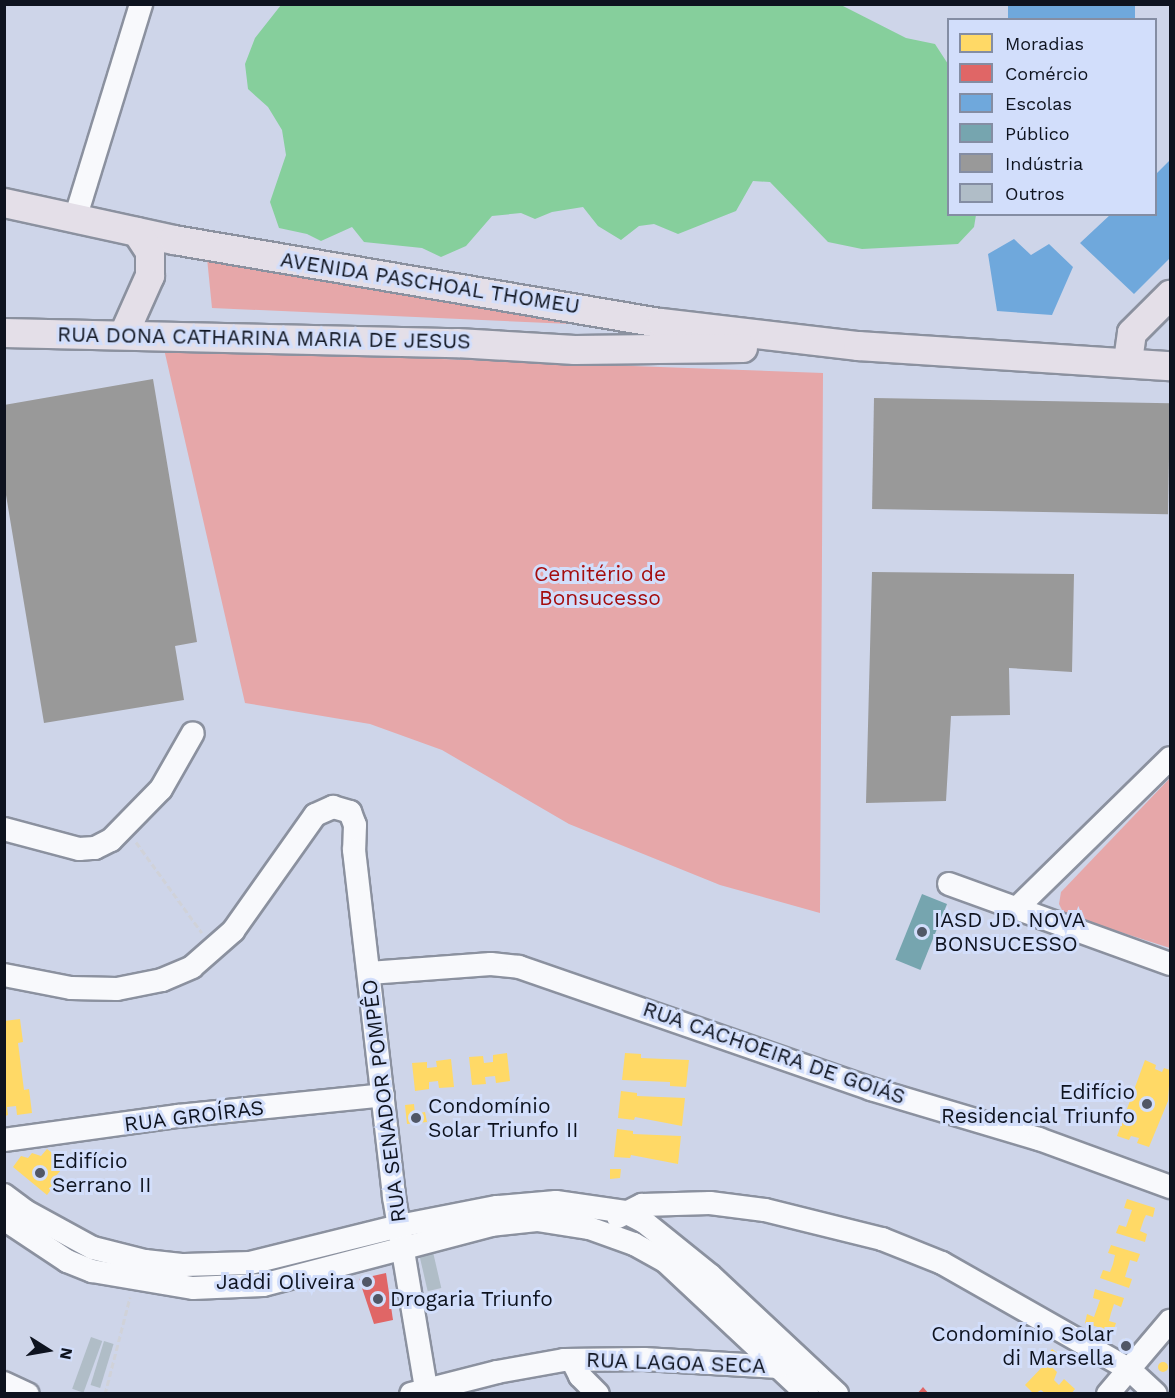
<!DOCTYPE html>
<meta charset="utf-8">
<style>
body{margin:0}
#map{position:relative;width:1175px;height:1398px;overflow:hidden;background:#ced5e9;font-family:"Work Sans",sans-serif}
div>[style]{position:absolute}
.green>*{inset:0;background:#e6a7a9}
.water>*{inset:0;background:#86cf9c}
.homes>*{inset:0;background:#ffd966;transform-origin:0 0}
.round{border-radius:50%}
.shops>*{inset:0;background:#e06666}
.schools>*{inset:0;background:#6fa8dc;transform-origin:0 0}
.public>*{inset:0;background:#76a5af;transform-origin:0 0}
.industry>*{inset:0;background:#999;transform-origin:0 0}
.building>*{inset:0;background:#b0bdc7;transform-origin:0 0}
.path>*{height:3px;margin-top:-1.5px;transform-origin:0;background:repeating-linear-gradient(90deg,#d0d2d9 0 6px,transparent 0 9px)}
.roads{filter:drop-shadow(2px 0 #8b919f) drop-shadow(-2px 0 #8b919f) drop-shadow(0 2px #8b919f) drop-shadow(0 -2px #8b919f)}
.minor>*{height:22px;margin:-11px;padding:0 11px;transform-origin:11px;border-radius:11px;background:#f8f9fc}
.major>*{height:28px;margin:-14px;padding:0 14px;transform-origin:14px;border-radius:14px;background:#e4dfe8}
.dots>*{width:16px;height:16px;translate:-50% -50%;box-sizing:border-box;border:3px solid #d2defb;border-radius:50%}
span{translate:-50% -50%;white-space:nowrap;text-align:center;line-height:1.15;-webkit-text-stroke:6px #d2defb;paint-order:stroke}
.street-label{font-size:21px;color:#0e131f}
.park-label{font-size:21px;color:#a40d0e}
.poi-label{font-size:21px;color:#0e131f}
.left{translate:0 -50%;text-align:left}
.right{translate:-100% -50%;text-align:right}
.frame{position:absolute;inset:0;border:6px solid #0e131f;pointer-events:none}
.legend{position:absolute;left:947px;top:18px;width:210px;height:198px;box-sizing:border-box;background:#d2defb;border:2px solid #848da3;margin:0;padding:8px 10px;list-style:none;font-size:18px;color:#0e131f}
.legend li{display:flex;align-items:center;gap:12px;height:30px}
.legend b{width:30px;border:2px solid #848da3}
.north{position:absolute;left:18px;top:1320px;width:60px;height:60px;-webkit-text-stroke:4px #d2defb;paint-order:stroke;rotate:101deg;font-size:16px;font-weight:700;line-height:24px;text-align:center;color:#0e131f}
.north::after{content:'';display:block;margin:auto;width:21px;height:27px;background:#0e131f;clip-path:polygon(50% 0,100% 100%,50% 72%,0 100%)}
</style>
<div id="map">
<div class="green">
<i style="clip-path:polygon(207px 258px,554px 311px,571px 324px,212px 308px)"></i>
<i style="clip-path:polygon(164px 349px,823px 373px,820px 913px,720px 885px,569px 824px,442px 750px,370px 724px,245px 703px)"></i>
<i style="clip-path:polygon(1170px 778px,1170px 948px,1064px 914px,1059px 904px,1061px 892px)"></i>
</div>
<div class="water">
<i style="clip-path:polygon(281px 5px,843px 6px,906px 38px,935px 44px,948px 64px,948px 214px,976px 215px,974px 227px,958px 244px,862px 249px,828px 242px,770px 182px,753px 181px,736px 211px,678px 234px,654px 224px,639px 226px,621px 240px,598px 226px,583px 207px,552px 212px,535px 219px,521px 213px,492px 216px,466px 246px,441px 257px,422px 248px,364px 242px,352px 227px,321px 241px,307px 234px,279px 228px,270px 202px,286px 155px,282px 130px,268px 107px,248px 89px,245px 64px,255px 38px)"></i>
</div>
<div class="homes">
<i style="clip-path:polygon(20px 1019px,23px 1042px,18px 1043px,24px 1090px,29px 1089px,32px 1113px,17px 1115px,16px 1106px,7px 1107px,8px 1115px,5px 1116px,4px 1021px)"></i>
<i style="clip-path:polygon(507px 1053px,510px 1081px,496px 1083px,495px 1076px,485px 1077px,486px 1084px,472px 1085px,469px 1057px,483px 1056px,484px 1063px,493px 1062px,493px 1055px)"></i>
<i style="clip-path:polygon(625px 1053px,641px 1054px,641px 1058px,689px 1060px,686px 1087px,670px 1086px,670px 1082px,622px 1080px)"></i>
<i style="clip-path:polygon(451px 1059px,454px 1087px,439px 1088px,438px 1081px,429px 1082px,429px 1089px,415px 1091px,412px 1063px,427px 1062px,427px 1068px,437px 1067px,436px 1061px)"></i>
<i style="clip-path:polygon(1145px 1060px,1156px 1065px,1155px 1069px,1162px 1072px,1164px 1068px,1170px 1070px,1168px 1101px,1149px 1147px,1137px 1143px,1139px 1138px,1131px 1136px,1129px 1140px,1117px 1136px)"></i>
<i style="clip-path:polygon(621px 1091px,637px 1093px,637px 1096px,685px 1098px,682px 1126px,635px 1117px,634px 1120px,618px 1118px)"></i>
<i style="clip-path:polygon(414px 1104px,415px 1114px,425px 1112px,427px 1122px,407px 1124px,405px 1105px)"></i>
<i style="clip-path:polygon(617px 1129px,633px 1131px,633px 1134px,681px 1136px,678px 1164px,631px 1155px,630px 1158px,614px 1157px)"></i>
<i style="clip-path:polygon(47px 1149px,55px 1155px,59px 1151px,70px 1160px,53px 1179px,55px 1184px,47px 1195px,13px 1167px,21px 1156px,28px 1158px,32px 1153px,41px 1156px)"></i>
<i style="clip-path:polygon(610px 1169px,621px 1169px,620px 1178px,610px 1179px)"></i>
<i style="clip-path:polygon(1127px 1199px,1155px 1208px,1153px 1217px,1146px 1215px,1144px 1219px,1140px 1231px,1147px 1234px,1145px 1242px,1116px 1233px,1119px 1225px,1126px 1227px,1132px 1210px,1124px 1208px)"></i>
<i style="clip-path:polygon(1111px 1245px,1140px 1254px,1137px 1262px,1130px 1260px,1129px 1264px,1125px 1277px,1132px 1279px,1129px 1288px,1100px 1278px,1103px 1270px,1110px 1272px,1113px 1264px,1115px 1255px,1108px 1253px)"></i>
<i style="clip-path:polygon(1095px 1289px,1124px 1298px,1121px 1307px,1114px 1304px,1111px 1313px,1109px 1321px,1116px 1323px,1113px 1332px,1085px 1323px,1087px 1314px,1094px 1317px,1100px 1300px,1093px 1298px)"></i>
<i style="clip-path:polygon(1124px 1338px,1133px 1344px,1119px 1351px)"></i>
<i style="left:1052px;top:1349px;width:9px;height:6px;rotate:36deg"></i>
<i class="round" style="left:1158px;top:1362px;width:10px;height:10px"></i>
<i style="clip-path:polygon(1047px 1362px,1057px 1372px,1054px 1380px,1059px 1385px,1064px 1379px,1075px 1389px,1071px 1394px,1046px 1394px,1041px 1390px,1034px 1394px,1025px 1385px)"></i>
</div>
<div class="shops">
<i style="clip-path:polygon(386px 1273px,393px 1320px,374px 1324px,359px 1279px)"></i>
<i style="clip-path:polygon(923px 1387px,929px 1394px,917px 1394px)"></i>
</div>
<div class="schools">
<i style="left:1008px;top:4px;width:127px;height:16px"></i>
<i style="clip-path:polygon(1170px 160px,1170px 258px,1134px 294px,1080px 243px,1111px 214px,1156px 214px,1156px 174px)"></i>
<i style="clip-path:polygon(1014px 239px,1031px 255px,1049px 244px,1073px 267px,1052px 315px,997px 311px,988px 254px)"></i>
</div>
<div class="public">
<i style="left:922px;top:894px;width:27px;height:71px;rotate:22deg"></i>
</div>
<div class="industry">
<i style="clip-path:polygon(153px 379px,197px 642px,175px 646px,184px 700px,44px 723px,4px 483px,4px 405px)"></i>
<i style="left:874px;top:398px;width:296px;height:111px;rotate:1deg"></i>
<i style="clip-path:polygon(872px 572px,1074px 574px,1072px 672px,1009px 668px,1010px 715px,951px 716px,946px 801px,866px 803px)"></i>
</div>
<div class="building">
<i style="left:433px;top:1252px;width:37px;height:14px;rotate:77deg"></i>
<i style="left:91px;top:1337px;width:12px;height:55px;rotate:20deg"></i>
<i style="left:104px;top:1341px;width:10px;height:46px;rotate:17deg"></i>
</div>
<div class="path">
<i style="left:136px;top:842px;width:112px;rotate:54deg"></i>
<i style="left:105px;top:1394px;width:100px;rotate:-75.5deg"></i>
</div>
<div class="roads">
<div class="minor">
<i style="left:75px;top:219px;width:225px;rotate:-72.9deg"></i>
<i style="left:4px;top:829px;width:78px;rotate:14.9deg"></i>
<i style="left:79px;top:849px;width:16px;rotate:-4deg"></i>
<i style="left:95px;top:848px;width:18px;rotate:-27deg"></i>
<i style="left:111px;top:840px;width:71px;rotate:-45.6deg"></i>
<i style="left:161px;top:789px;width:64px;rotate:-60.3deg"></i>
<i style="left:949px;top:884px;width:235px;rotate:19.9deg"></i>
<i style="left:1017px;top:908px;width:214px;rotate:-44.4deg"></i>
<i style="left:369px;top:973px;width:122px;rotate:-4.2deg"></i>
<i style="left:491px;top:964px;width:28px;rotate:6deg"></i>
<i style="left:519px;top:967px;width:373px;rotate:19.1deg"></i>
<i style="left:871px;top:1089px;width:175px;rotate:16.6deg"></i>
<i style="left:1039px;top:1139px;width:140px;rotate:20.1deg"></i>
<i style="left:4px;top:975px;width:68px;rotate:11deg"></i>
<i style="left:71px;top:988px;width:46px;rotate:1.2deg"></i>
<i style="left:117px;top:989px;width:46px;rotate:-11.3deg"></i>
<i style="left:162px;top:980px;width:33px;rotate:-23deg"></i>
<i style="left:192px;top:967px;width:55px;rotate:-41.3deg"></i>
<i style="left:233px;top:931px;width:142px;rotate:-54.7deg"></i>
<i style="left:315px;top:815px;width:20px;rotate:-24deg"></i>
<i style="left:333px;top:807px;width:18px;rotate:16deg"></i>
<i style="left:350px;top:812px;width:14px;rotate:69deg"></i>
<i style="left:355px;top:825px;width:25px;rotate:92deg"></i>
<i style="left:354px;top:850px;width:349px;rotate:83.4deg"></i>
<i style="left:394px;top:1197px;width:195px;rotate:80.5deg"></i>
<i style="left:4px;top:1140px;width:176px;rotate:-7.9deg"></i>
<i style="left:178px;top:1116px;width:206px;rotate:-5.8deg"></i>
<i style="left:4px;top:1195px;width:26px;rotate:37deg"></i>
<i style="left:25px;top:1211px;width:77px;rotate:28.6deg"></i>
<i style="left:93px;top:1248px;width:54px;rotate:14deg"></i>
<i style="left:145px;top:1261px;width:39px;rotate:6deg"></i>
<i style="left:184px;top:1265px;width:66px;rotate:-1.7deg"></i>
<i style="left:250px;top:1263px;width:154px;rotate:-13.9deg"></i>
<i style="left:399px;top:1226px;width:100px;rotate:-11deg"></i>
<i style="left:497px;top:1207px;width:59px;rotate:-4.8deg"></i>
<i style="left:556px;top:1202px;width:70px;rotate:8.2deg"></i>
<i style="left:625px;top:1212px;width:20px;rotate:27deg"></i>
<i style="left:643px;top:1221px;width:86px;rotate:38.9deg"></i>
<i style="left:710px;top:1275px;width:174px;rotate:43.1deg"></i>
<i style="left:618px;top:1217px;width:27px;rotate:-27deg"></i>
<i style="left:642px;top:1205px;width:68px;rotate:-1.7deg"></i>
<i style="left:710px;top:1203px;width:55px;rotate:7.3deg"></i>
<i style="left:765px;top:1210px;width:121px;rotate:13.9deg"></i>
<i style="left:882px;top:1239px;width:65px;rotate:21.8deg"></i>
<i style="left:942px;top:1263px;width:216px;rotate:29.6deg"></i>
<i style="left:1130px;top:1370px;width:35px;rotate:43deg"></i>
<i style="left:4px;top:1219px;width:76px;rotate:33.7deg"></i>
<i style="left:67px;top:1261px;width:27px;rotate:22deg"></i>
<i style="left:92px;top:1271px;width:102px;rotate:9.6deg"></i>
<i style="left:193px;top:1288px;width:70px;rotate:-2.5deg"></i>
<i style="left:263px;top:1285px;width:236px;rotate:-14.7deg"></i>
<i style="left:491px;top:1225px;width:46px;rotate:-6.2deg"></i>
<i style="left:537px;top:1220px;width:53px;rotate:8.7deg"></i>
<i style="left:589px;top:1228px;width:48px;rotate:19.6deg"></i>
<i style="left:634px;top:1244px;width:35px;rotate:29deg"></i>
<i style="left:665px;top:1261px;width:195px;rotate:43.1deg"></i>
<i style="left:572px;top:1360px;width:18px;rotate:63deg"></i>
<i style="left:580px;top:1376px;width:25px;rotate:45deg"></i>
<i style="left:4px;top:1383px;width:26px;rotate:25deg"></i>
<i style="left:411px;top:1394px;width:89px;rotate:-14.3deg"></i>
<i style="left:497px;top:1372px;width:68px;rotate:-10.2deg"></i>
<i style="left:564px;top:1360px;width:80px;rotate:-0.7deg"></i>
<i style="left:644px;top:1359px;width:135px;rotate:3.4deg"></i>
<i style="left:779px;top:1367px;width:7px;rotate:-34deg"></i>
<i style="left:1108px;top:1394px;width:96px;rotate:-49.7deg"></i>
</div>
<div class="major">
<i style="left:4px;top:203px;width:174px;rotate:12.3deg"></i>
<i style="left:174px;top:240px;width:495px;rotate:9.7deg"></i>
<i style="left:662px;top:323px;width:197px;rotate:6.7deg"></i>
<i style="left:858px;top:346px;width:313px;rotate:3.7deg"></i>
<i style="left:4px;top:333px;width:453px;rotate:1.3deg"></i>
<i style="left:457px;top:343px;width:118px;rotate:3.4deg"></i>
<i style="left:575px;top:350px;width:168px;rotate:-0.7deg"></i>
<i style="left:124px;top:334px;width:64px;rotate:-65.9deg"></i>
<i style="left:150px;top:276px;width:24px;rotate:-90deg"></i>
<i style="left:150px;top:252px;width:24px;rotate:-123deg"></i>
<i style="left:1128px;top:361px;width:28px;rotate:-82deg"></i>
<i style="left:1132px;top:333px;width:54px;rotate:-45deg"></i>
</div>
</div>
<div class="dots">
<i style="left:922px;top:932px;background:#515766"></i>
<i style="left:1147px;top:1104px;background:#515766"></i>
<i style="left:416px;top:1118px;background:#515766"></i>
<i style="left:40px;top:1173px;background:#515766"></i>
<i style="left:367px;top:1282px;background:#515766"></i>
<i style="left:378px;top:1299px;background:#515766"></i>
<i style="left:1126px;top:1346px;background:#515766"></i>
</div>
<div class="street-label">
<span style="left:430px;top:283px;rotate:9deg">AVENIDA PASCHOAL THOMEU</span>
<span style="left:264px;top:338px;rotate:1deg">RUA DONA CATHARINA MARIA DE JESUS</span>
<span style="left:774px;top:1053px;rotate:19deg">RUA CACHOEIRA DE GOIÁS</span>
<span style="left:384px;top:1101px;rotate:-97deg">RUA SENADOR POMPÊO</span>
<span style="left:194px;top:1116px;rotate:-7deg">RUA GROÍRAS</span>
<span style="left:676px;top:1363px;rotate:2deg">RUA LAGOA SECA</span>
</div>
<div class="park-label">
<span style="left:600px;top:586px">Cemitério de<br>Bonsucesso</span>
</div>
<div class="poi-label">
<span class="left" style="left:934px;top:932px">IASD JD. NOVA<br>BONSUCESSO</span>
<span class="right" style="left:1135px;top:1104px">Edifício<br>Residencial Triunfo</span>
<span class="left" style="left:428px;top:1118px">Condomínio<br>Solar Triunfo II</span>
<span class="left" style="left:52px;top:1173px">Edifício<br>Serrano II</span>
<span class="right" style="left:355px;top:1282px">Jaddi Oliveira</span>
<span class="left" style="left:390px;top:1299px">Drogaria Triunfo</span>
<span class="right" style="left:1114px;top:1346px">Condomínio Solar<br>di Marsella</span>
</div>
<div class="frame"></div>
<ul class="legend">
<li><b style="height:16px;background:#ffd966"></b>Moradias</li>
<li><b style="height:16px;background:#e06666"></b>Comércio</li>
<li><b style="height:16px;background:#6fa8dc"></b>Escolas</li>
<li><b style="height:16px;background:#76a5af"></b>Público</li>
<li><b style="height:16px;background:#999"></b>Indústria</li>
<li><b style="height:16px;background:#b0bdc7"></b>Outros</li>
</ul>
<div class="north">N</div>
</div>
